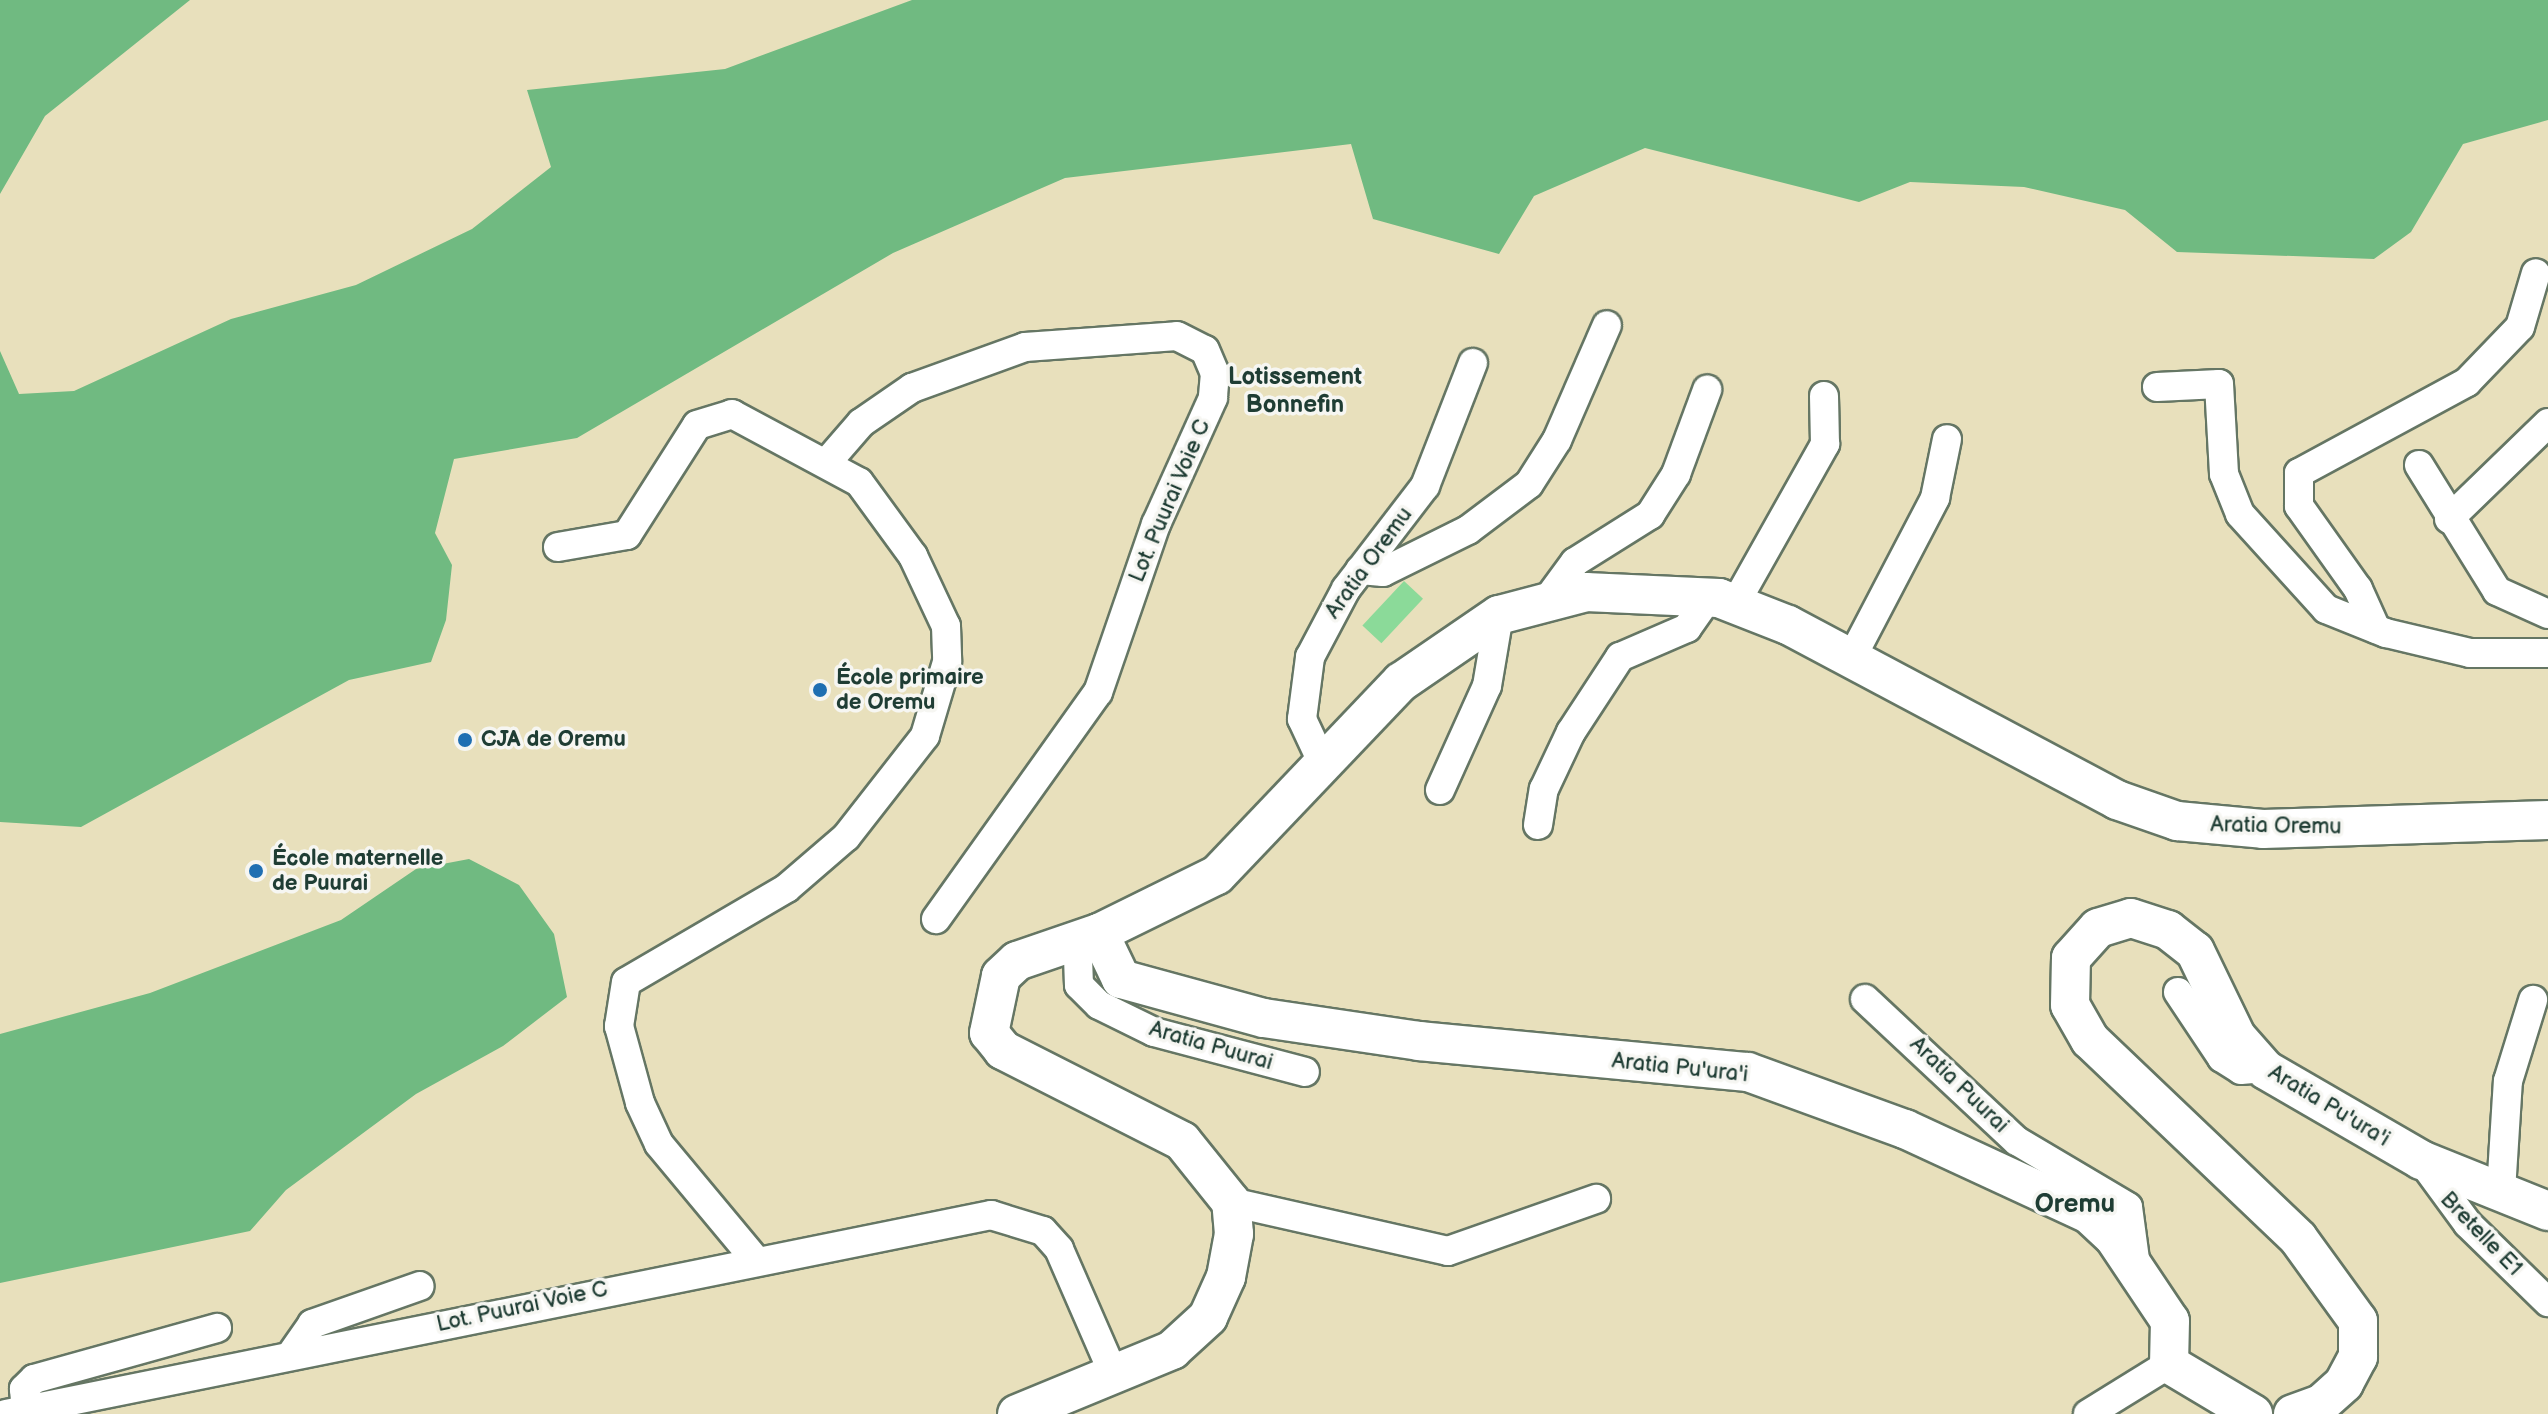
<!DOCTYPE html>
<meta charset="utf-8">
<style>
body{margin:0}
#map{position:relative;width:2548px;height:1414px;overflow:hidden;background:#e8e0bc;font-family:"Balsamiq Sans",sans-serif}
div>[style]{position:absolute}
.green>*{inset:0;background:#8bda99;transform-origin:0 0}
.forest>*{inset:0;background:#70ba81}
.roads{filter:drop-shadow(2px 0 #657664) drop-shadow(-2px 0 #657664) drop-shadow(0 2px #657664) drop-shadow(0 -2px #657664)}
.minor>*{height:28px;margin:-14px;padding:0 14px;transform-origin:14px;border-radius:14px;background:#fff}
.secondary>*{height:38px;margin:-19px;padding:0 19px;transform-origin:19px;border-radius:19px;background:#fff}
.dots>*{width:22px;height:22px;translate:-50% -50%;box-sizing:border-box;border:4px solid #f6f6f2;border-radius:50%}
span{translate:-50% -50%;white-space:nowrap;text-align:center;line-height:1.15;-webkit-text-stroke:7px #f6f6f2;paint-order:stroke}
.street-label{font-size:22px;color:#1f3d34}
.poi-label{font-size:22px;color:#1f3d34;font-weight:700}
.left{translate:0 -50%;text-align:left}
.neighbourhood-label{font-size:24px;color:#1f3d34;font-weight:700}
.quarter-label{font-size:26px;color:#1f3d34;font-weight:700}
</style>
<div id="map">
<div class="green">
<i style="left:1404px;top:581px;width:26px;height:61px;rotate:43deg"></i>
</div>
<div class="forest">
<i style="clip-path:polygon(0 0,190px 0,45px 116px,0 194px)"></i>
<i style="clip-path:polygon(912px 0,2548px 0,2548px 120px,2463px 144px,2411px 232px,2374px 259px,2177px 252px,2125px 210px,2024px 187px,1910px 182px,1859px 202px,1645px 148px,1534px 196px,1499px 254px,1373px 219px,1351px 144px,1065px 178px,893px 253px,577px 438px,454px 459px,435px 533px,452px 565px,446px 620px,431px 662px,349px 680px,81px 827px,0 822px,0 351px,19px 394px,74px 391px,231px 319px,356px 285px,472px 229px,551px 167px,527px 90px,725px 69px)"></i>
<i style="clip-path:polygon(469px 859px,519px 885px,554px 934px,567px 997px,503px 1046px,416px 1094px,286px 1190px,250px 1231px,0 1283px,0 1034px,150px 993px,341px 920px,416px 869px)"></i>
</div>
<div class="roads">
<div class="minor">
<i style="left:2157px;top:387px;width:62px;rotate:-2.8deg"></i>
<i style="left:2219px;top:384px;width:90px;rotate:86.8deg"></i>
<i style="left:2224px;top:474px;width:43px;rotate:68.2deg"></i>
<i style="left:2240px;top:514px;width:128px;rotate:47.8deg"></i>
<i style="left:2326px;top:609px;width:65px;rotate:21.8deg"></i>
<i style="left:2386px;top:633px;width:86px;rotate:13.4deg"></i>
<i style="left:2470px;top:653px;width:78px"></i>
<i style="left:829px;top:460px;width:49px;rotate:-49.1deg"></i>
<i style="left:861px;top:423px;width:62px;rotate:-34.5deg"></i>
<i style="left:912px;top:388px;width:120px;rotate:-19.9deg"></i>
<i style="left:1025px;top:347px;width:152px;rotate:-4.1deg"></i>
<i style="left:1177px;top:336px;width:31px;rotate:27deg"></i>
<i style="left:1205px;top:350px;width:25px;rotate:67deg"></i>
<i style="left:1215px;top:373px;width:25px;rotate:95deg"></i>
<i style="left:1213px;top:398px;width:138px;rotate:114.3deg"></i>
<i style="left:1156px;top:524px;width:178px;rotate:109deg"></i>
<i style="left:1098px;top:692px;width:279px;rotate:125.5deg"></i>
<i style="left:2419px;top:465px;width:148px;rotate:58.2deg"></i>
<i style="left:2497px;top:591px;width:56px;rotate:24.3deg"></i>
<i style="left:2449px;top:519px;width:138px;rotate:-44.1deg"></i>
<i style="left:558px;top:547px;width:70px;rotate:-9.9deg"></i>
<i style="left:627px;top:535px;width:130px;rotate:-57.5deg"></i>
<i style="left:697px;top:425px;width:37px;rotate:-17deg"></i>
<i style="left:732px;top:414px;width:144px;rotate:28.2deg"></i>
<i style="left:859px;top:482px;width:92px;rotate:53.9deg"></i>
<i style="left:913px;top:556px;width:77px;rotate:64.8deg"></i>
<i style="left:946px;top:626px;width:36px;rotate:88deg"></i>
<i style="left:947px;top:662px;width:77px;rotate:106.6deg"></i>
<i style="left:925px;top:736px;width:128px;rotate:128deg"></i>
<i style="left:846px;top:837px;width:78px;rotate:139.2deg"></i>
<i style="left:787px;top:888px;width:186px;rotate:149.7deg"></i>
<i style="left:626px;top:982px;width:45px;rotate:99deg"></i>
<i style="left:619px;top:1026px;width:80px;rotate:74.7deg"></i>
<i style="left:640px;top:1103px;width:45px;rotate:65.1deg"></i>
<i style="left:659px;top:1144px;width:148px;rotate:50.2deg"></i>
<i style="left:1360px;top:570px;width:23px;rotate:5deg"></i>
<i style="left:1383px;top:572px;width:95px;rotate:-26.3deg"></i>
<i style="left:1468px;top:530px;width:76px;rotate:-37deg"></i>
<i style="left:1529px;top:484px;width:52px;rotate:-57.5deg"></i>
<i style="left:1557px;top:440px;width:125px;rotate:-66.5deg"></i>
<i style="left:1547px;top:600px;width:47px;rotate:-53.6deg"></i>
<i style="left:1575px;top:562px;width:89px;rotate:-32.1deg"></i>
<i style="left:1650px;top:515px;width:49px;rotate:-57.6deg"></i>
<i style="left:1676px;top:474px;width:90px;rotate:-69.7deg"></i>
<i style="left:1735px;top:604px;width:184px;rotate:-60.6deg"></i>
<i style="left:1825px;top:444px;width:48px;rotate:-91.2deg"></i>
<i style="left:2376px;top:629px;width:44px;rotate:-114.2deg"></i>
<i style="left:2358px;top:589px;width:102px;rotate:-125.4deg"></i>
<i style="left:2299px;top:506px;width:33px;rotate:-90deg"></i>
<i style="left:2299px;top:473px;width:191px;rotate:-28.4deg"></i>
<i style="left:2467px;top:382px;width:76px;rotate:-46.1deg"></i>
<i style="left:2520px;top:327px;width:56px;rotate:-73.5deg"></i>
<i style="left:1851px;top:659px;width:182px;rotate:-62.4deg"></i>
<i style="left:1935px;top:498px;width:60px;rotate:-78.5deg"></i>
<i style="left:1324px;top:766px;width:52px;rotate:-115.1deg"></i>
<i style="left:1302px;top:719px;width:63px;rotate:-82.6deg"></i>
<i style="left:1310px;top:657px;width:77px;rotate:-62.1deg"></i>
<i style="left:1346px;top:589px;width:130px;rotate:-52.5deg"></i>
<i style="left:1425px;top:486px;width:132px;rotate:-68.7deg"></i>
<i style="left:1440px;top:790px;width:114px;rotate:-65.7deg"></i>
<i style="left:1487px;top:686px;width:72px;rotate:-80.4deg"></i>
<i style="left:1538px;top:825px;width:36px;rotate:-81deg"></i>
<i style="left:1544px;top:789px;width:63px;rotate:-64.7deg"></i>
<i style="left:1571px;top:732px;width:90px;rotate:-56.8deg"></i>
<i style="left:1620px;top:657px;width:73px;rotate:-23.4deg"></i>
<i style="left:1687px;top:628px;width:38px;rotate:-55deg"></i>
<i style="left:1063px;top:946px;width:19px;rotate:36deg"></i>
<i style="left:1078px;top:957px;width:28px;rotate:88deg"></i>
<i style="left:1079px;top:985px;width:28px;rotate:45deg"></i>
<i style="left:1099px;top:1005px;width:61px;rotate:26.1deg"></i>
<i style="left:1154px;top:1032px;width:156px;rotate:14.8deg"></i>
<i style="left:2178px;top:992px;width:79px;rotate:56.3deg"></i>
<i style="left:2222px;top:1058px;width:22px;rotate:32deg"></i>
<i style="left:2241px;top:1070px;width:23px;rotate:-5deg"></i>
<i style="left:1865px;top:999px;width:208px;rotate:43.1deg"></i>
<i style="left:2017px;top:1141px;width:129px;rotate:30.7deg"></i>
<i style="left:2128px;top:1207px;width:61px;rotate:82.4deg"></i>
<i style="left:2421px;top:1160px;width:79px;rotate:53.7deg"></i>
<i style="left:2468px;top:1224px;width:112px;rotate:44.3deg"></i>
<i style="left:2501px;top:1191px;width:110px;rotate:-86.4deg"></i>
<i style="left:2508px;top:1081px;width:85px;rotate:-72.8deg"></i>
<i style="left:1231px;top:1202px;width:222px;rotate:12.7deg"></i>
<i style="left:1448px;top:1251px;width:157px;rotate:-19.4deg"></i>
<i style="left:290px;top:1356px;width:39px;rotate:-55deg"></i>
<i style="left:312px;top:1324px;width:114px;rotate:-19.4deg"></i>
<i style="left:26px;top:1409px;width:20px;rotate:-96deg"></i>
<i style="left:24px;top:1389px;width:14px;rotate:-45deg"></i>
<i style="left:34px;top:1379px;width:190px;rotate:-15.6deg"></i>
<i style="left:6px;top:1414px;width:1005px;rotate:-11.42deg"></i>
<i style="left:991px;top:1215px;width:54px;rotate:17.1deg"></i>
<i style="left:1043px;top:1231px;width:24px;rotate:48deg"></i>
<i style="left:1059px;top:1249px;width:140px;rotate:66.4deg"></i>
<i style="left:2088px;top:1414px;width:95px;rotate:-31.7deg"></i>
</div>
<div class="secondary">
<i style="left:1099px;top:933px;width:51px;rotate:64.4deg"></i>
<i style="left:1121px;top:979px;width:148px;rotate:15.3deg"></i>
<i style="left:1264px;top:1018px;width:157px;rotate:8.4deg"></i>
<i style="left:1419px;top:1041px;width:330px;rotate:5.4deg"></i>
<i style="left:1748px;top:1072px;width:167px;rotate:20deg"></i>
<i style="left:1905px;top:1129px;width:203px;rotate:24.8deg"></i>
<i style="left:2089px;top:1214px;width:33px;rotate:43deg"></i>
<i style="left:2113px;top:1236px;width:102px;rotate:56.2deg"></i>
<i style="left:2170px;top:1321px;width:43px;rotate:91.3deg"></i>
<i style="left:2169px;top:1364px;width:98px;rotate:30.8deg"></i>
<i style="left:1017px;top:1414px;width:168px;rotate:-22.4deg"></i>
<i style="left:1172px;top:1350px;width:49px;rotate:-42.5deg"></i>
<i style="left:1208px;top:1317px;width:44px;rotate:-65.8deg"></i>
<i style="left:1226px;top:1277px;width:44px;rotate:-79.5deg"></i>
<i style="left:1234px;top:1234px;width:32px;rotate:-95deg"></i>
<i style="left:1231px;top:1202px;width:78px;rotate:-128.8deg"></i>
<i style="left:1182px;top:1141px;width:201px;rotate:-153.1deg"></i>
<i style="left:1003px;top:1050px;width:22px;rotate:-129deg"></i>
<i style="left:989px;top:1033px;width:58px;rotate:-78.1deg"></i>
<i style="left:1001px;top:976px;width:22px;rotate:-43deg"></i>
<i style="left:1017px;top:961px;width:87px;rotate:-18.9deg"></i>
<i style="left:1099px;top:933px;width:131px;rotate:-26.2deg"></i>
<i style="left:1217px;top:875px;width:267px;rotate:-46.4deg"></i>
<i style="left:1401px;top:682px;width:119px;rotate:-34.4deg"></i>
<i style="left:1499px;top:615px;width:90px;rotate:-14.8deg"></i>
<i style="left:1586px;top:592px;width:133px;rotate:2.6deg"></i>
<i style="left:1719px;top:598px;width:74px;rotate:21.4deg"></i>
<i style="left:1788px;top:625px;width:373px;rotate:28deg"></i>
<i style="left:2117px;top:800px;width:64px;rotate:19.3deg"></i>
<i style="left:2177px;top:821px;width:86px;rotate:5.3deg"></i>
<i style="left:2263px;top:829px;width:285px;rotate:-1.8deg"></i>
<i style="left:2293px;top:1414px;width:30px;rotate:-20deg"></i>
<i style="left:2321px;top:1404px;width:31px;rotate:-42deg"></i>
<i style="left:2344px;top:1383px;width:30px;rotate:-62deg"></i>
<i style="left:2358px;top:1357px;width:36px;rotate:-90deg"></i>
<i style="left:2358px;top:1321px;width:102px;rotate:-125.9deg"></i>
<i style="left:2298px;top:1238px;width:287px;rotate:-136.4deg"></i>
<i style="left:2090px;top:1040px;width:40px;rotate:-119.7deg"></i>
<i style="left:2070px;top:1005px;width:47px;rotate:-88.8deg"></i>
<i style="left:2071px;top:958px;width:40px;rotate:-48deg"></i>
<i style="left:2098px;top:928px;width:34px;rotate:-17deg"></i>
<i style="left:2131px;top:918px;width:39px;rotate:18deg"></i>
<i style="left:2168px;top:930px;width:34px;rotate:38deg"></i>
<i style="left:2195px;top:951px;width:94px;rotate:64.2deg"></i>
<i style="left:2236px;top:1036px;width:45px;rotate:48.6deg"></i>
<i style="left:2266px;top:1070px;width:179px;rotate:30.1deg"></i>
<i style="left:2421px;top:1160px;width:137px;rotate:21.9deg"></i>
</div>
</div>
<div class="dots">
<i style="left:820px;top:690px;background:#1f6fb2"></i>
<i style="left:465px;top:740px;background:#1f6fb2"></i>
<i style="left:256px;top:871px;background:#1f6fb2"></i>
</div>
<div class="street-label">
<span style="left:1170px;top:501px;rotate:-67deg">Lot. Puurai Voie C</span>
<span style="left:1369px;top:563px;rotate:-54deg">Aratia Oremu</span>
<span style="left:2276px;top:826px;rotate:1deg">Aratia Oremu</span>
<span style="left:1211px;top:1046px;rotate:16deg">Aratia Puurai</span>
<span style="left:1680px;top:1068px;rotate:6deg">Aratia Pu'ura'i</span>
<span style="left:1959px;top:1085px;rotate:44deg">Aratia Puurai</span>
<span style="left:2329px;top:1106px;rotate:31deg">Aratia Pu'ura'i</span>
<span style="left:2481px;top:1234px;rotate:46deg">Bretelle E1</span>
<span style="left:522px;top:1307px;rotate:-12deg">Lot. Puurai Voie C</span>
</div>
<div class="poi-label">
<span class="left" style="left:836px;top:690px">École primaire<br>de Oremu</span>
<span class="left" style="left:481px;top:740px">CJA de Oremu</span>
<span class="left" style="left:272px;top:871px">École maternelle<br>de Puurai</span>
</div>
<div class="neighbourhood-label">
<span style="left:1295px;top:391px">Lotissement<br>Bonnefin</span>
</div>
<div class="quarter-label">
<span style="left:2075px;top:1205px">Oremu</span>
</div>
</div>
